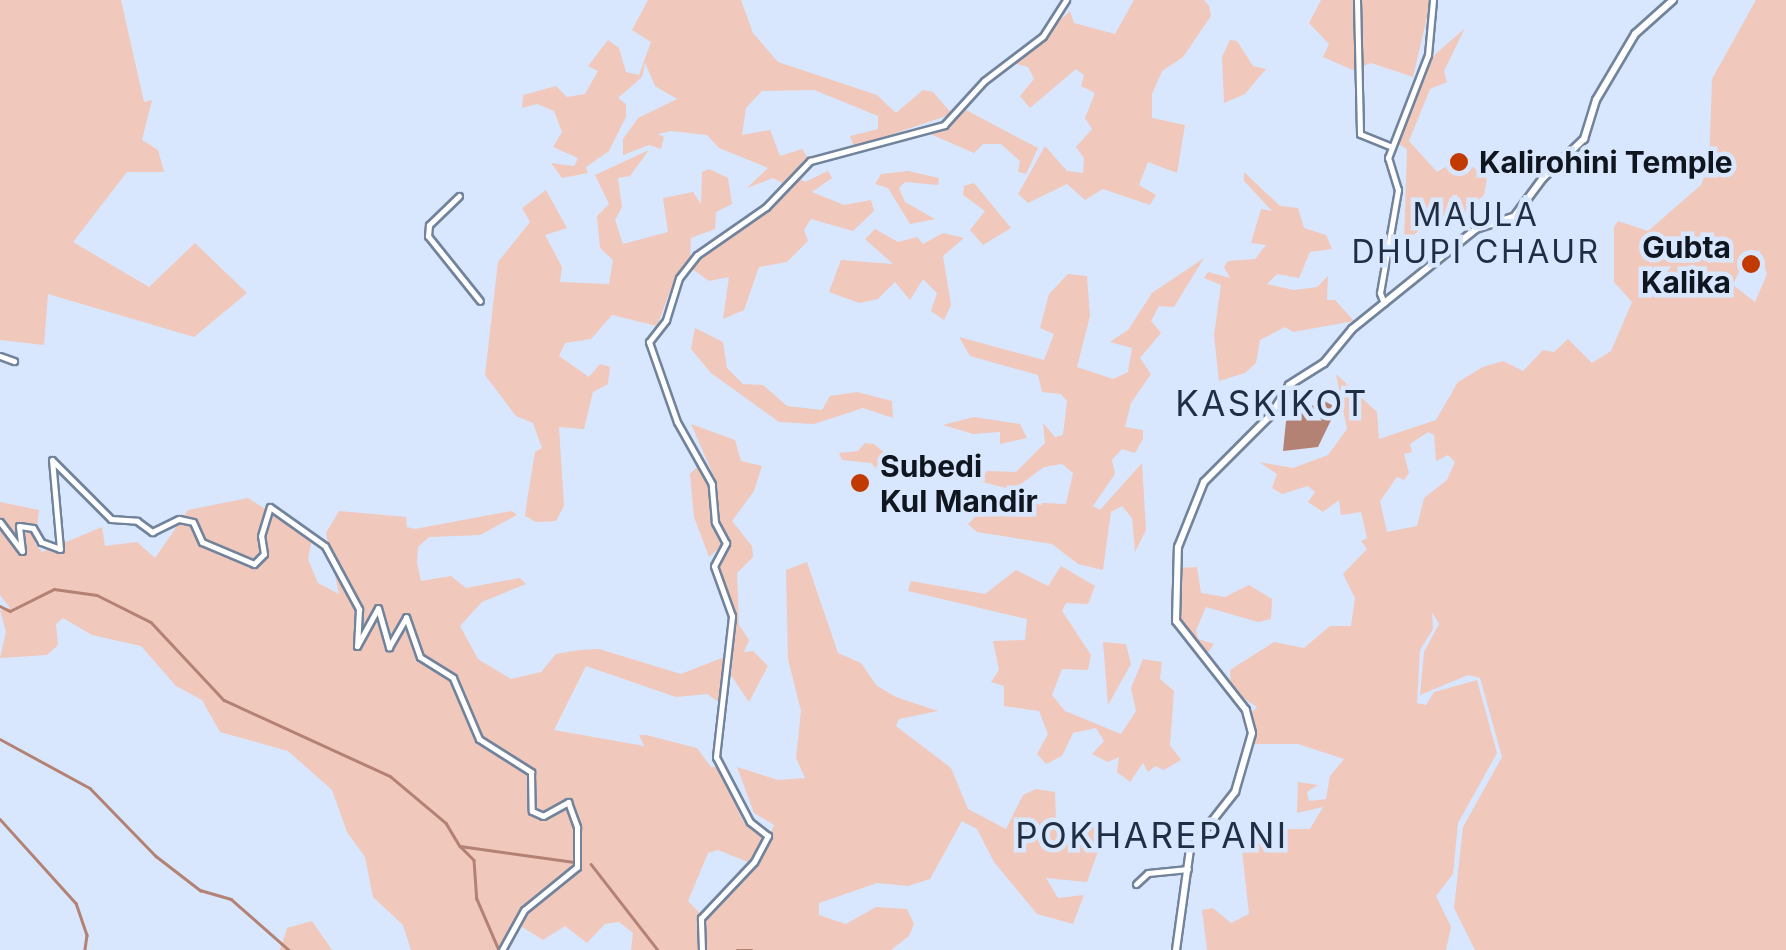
<!DOCTYPE html>
<style>
body{margin:0}
#map{position:relative;width:1786px;height:950px;overflow:hidden;background:#d8e7fd;font-family:Inter,sans-serif}
div>[style]{position:absolute}
.green>*{inset:0;background:#f1c8bc}
.water>*{inset:0;background:#b38274}
.stream>*{height:2.5px;margin:-1.25px;padding:0 1.25px;transform-origin:1.25px;border-radius:1.25px;background:#b38274}
.roads{filter:drop-shadow(2px 0 #72839c) drop-shadow(-2px 0 #72839c) drop-shadow(0 2px #72839c) drop-shadow(0 -2px #72839c)}
.minor>*{height:5px;margin:-2.5px;padding:0 2.5px;transform-origin:2.5px;border-radius:2.5px;background:#fff}
.tertiary>*{height:6px;margin:-3px;padding:0 3px;transform-origin:3px;border-radius:3px;background:#fff}
.dots>*{width:28px;height:28px;translate:-50% -50%;box-sizing:border-box;border:5px solid #d8e7fd;border-radius:50%}
span{translate:-50% -50%;white-space:nowrap;text-align:center;line-height:1.15;-webkit-text-stroke:9px #d8e7fd;paint-order:stroke}
.poi-label{font-size:30px;color:#0f161f;font-weight:700}
.left{translate:0 -50%;text-align:left}
.right{translate:-100% -50%;text-align:right}
.neighbourhood-label{font-size:32px;color:#1f2e43;letter-spacing:2.5px}
.quarter-label{font-size:35px;color:#1f2e43;letter-spacing:2.5px}
</style>
<div id="map">
<div class="green">
<i style="clip-path:polygon(0 0,121px 0,144px 102px,152px 100px,142px 140px,158px 150px,164px 172px,127px 172px,73px 242px,149px 287px,195px 243px,247px 293px,194px 337px,48px 294px,44px 345px,0 340px)"></i>
<i style="clip-path:polygon(648px 0,741px 0,753px 33px,778px 62px,877px 95px,896px 113px,923px 90px,933px 92px,952px 114px,854px 147px,850px 136px,878px 129px,878px 116px,814px 90px,762px 91px,746px 108px,742px 135px,770px 130px,780px 156px,802px 149px,809px 159px,784px 184px,773px 178px,747px 188px,768px 168px,719px 148px,707px 135px,671px 131px,658px 134px,664px 137px,661px 149px,649px 145px,623px 155px,623px 139px,638px 118px,677px 99px,655px 86px,645px 63px,642px 77px,618px 98px,626px 104px,626px 117px,609px 151px,586px 167px,588px 173px,562px 178px,551px 163px,574px 166px,578px 158px,553px 147px,562px 132px,554px 111px,537px 104px,522px 108px,523px 95px,556px 86px,567px 97px,585px 94px,598px 71px,588px 66px,608px 40px,619px 48px,626px 72px,639px 75px,651px 42px,632px 30px)"></i>
<i style="clip-path:polygon(1134px 0,1204px 0,1209px 6px,1211px 16px,1183px 57px,1162px 71px,1152px 94px,1152px 118px,1185px 125px,1177px 173px,1148px 162px,1139px 185px,1156px 195px,1150px 205px,1103px 189px,1085px 200px,1067px 184px,1028px 203px,1018px 194px,1045px 146px,1067px 171px,1083px 173px,1084px 158px,1076px 147px,1092px 129px,1085px 118px,1095px 93px,1081px 86px,1084px 75px,1076px 69px,1030px 108px,1020px 96px,1034px 79px,1028px 67px,1013px 63px,1070px 11px,1074px 23px,1115px 34px)"></i>
<i style="clip-path:polygon(1321px 0,1431px 0,1413px 77px,1371px 63px,1353px 70px,1323px 57px,1329px 44px,1309px 23px)"></i>
<i style="clip-path:polygon(evenodd,1756px 0,1786px 0,1786px 950px,1475px 950px,1454px 908px,1463px 827px,1502px 757px,1480px 678px,1468px 675px,1420px 695px,1424px 652px,1439px 624px,1432px 612px,1433px 629px,1420px 650px,1417px 703px,1426px 705px,1434px 692px,1477px 680px,1497px 753px,1458px 823px,1453px 874px,1436px 896px,1451px 927px,1446px 950px,1207px 950px,1202px 910px,1213px 908px,1231px 923px,1249px 914px,1242px 850px,1254px 825px,1271px 827px,1274px 838px,1281px 829px,1310px 829px,1323px 807px,1297px 813px,1298px 782px,1318px 785px,1307px 792px,1309px 801px,1326px 799px,1330px 776px,1344px 759px,1298px 744px,1253px 744px,1251px 713px,1257px 707px,1231px 690px,1230px 670px,1274px 642px,1304px 648px,1330px 626px,1351px 626px,1355px 598px,1343px 574px,1367px 549px,1361px 541px,1367px 538px,1361px 512px,1341px 515px,1339px 500px,1323px 512px,1308px 502px,1315px 492px,1308px 486px,1282px 494px,1272px 488px,1277px 474px,1259px 462px,1293px 468px,1328px 455px,1347px 429px,1336px 374px,1377px 412px,1379px 439px,1436px 420px,1458px 382px,1483px 367px,1503px 361px,1523px 371px,1543px 350px,1554px 352px,1568px 339px,1592px 363px,1611px 351px,1632px 302px,1614px 282px,1614px 227px,1618px 221px,1648px 231px,1701px 185px,1709px 165px,1712px 79px,1756px 0,1759px 250px,1767px 274px,1755px 302px,1733px 285px,1745px 258px,1759px 250px,1756px 0,1428px 432px,1434px 435px,1436px 461px,1448px 455px,1455px 462px,1447px 480px,1424px 498px,1417px 526px,1387px 532px,1380px 501px,1397px 477px,1404px 480px,1409px 473px,1404px 454px,1412px 452px,1410px 444px,1428px 432px)"></i>
<i style="clip-path:polygon(1465px 28px,1444px 71px,1447px 82px,1430px 89px,1409px 141px,1437px 172px,1459px 159px,1467px 162px,1487px 179px,1484px 195px,1446px 229px,1423px 226px,1404px 245px,1407px 149px,1397px 143px,1429px 60px)"></i>
<i style="clip-path:polygon(1230px 40px,1237px 41px,1253px 66px,1266px 69px,1245px 94px,1224px 103px,1222px 57px)"></i>
<i style="clip-path:polygon(964px 109px,1038px 148px,1026px 174px,1018px 172px,1020px 161px,1001px 144px,983px 144px,974px 153px,921px 130px,945px 127px)"></i>
<i style="clip-path:polygon(649px 150px,630px 176px,618px 178px,622px 207px,615px 220px,623px 244px,668px 232px,663px 198px,693px 192px,701px 204px,702px 172px,709px 169px,728px 178px,732px 204px,716px 212px,715px 229px,691px 238px,690px 261px,673px 283px,657px 326px,612px 315px,591px 339px,565px 343px,559px 356px,589px 377px,600px 364px,610px 367px,608px 384px,593px 392px,584px 429px,559px 427px,564px 506px,556px 521px,536px 522px,525px 516px,527px 501px,535px 452px,542px 448px,533px 423px,516px 416px,485px 375px,498px 262px,530px 222px,522px 208px,546px 190px,567px 228px,545px 235px,562px 267px,560px 282px,609px 284px,613px 260px,600px 248px,597px 216px,609px 204px,595px 175px)"></i>
<i style="clip-path:polygon(828px 171px,832px 178px,812px 192px,844px 205px,871px 200px,874px 211px,853px 231px,811px 219px,804px 230px,808px 241px,787px 262px,759px 267px,744px 310px,723px 319px,729px 277px,709px 281px,691px 268px,798px 178px,805px 182px)"></i>
<i style="clip-path:polygon(908px 171px,939px 178px,938px 185px,905px 182px,899px 188px,905px 202px,935px 219px,910px 224px,888px 188px,875px 184px,881px 174px)"></i>
<i style="clip-path:polygon(1244px 172px,1280px 206px,1298px 208px,1304px 228px,1326px 235px,1332px 249px,1310px 252px,1299px 278px,1277px 274px,1267px 284px,1294px 290px,1317px 287px,1328px 276px,1327px 300px,1335px 300px,1354px 321px,1293px 332px,1285px 327px,1260px 340px,1256px 363px,1245px 373px,1219px 381px,1214px 335px,1221px 285px,1204px 278px,1208px 272px,1230px 278px,1224px 267px,1228px 261px,1255px 259px,1266px 245px,1251px 243px,1261px 209px,1272px 211px,1244px 181px)"></i>
<i style="clip-path:polygon(974px 183px,1011px 228px,983px 245px,970px 230px,985px 211px,963px 195px,964px 186px)"></i>
<i style="clip-path:polygon(875px 229px,898px 242px,917px 237px,923px 244px,943px 233px,964px 238px,943px 256px,951px 305px,944px 320px,931px 311px,937px 293px,923px 279px,910px 300px,895px 282px,878px 299px,859px 303px,829px 292px,841px 260px,893px 264px,865px 239px)"></i>
<i style="clip-path:polygon(1204px 258px,1174px 307px,1159px 306px,1151px 321px,1161px 333px,1140px 358px,1151px 374px,1131px 403px,1125px 427px,1143px 430px,1143px 439px,1135px 453px,1122px 449px,1112px 460px,1115px 474px,1093px 506px,1100px 510px,1142px 463px,1146px 530px,1135px 552px,1132px 518px,1122px 506px,1111px 512px,1103px 570px,1078px 564px,1052px 544px,977px 532px,968px 524px,978px 514px,1022px 502px,1066px 504px,1073px 473px,1062px 464px,1044px 467px,1013px 490px,979px 481px,987px 471px,1016px 472px,1045px 443px,1043px 423px,1055px 437px,1063px 435px,1067px 401px,1061px 394px,1042px 392px,1038px 375px,970px 356px,959px 337px,1044px 360px,1054px 334px,1040px 328px,1049px 294px,1068px 274px,1087px 276px,1090px 316px,1077px 367px,1113px 379px,1128px 372px,1132px 348px,1110px 342px,1128px 330px,1152px 293px)"></i>
<i style="clip-path:polygon(695px 328px,723px 342px,727px 368px,743px 384px,763px 385px,787px 406px,822px 410px,830px 396px,857px 392px,892px 401px,893px 418px,863px 408px,814px 424px,779px 422px,711px 373px,691px 349px)"></i>
<i style="clip-path:polygon(974px 417px,1020px 424px,1027px 438px,1000px 444px,1000px 432px,973px 434px,943px 425px)"></i>
<i style="clip-path:polygon(691px 424px,735px 440px,741px 461px,762px 466px,754px 491px,732px 521px,752px 546px,753px 557px,737px 573px,739px 625px,749px 640px,744px 652px,753px 651px,768px 666px,749px 702px,731px 675px,736px 617px,718px 567px,728px 536px,716px 514px,715px 479px)"></i>
<i style="clip-path:polygon(865px 443px,874px 444px,912px 476px,889px 481px,871px 463px,842px 460px,839px 453px,858px 451px)"></i>
<i style="clip-path:polygon(698px 466px,709px 480px,711px 518px,724px 543px,709px 557px,694px 517px,690px 474px)"></i>
<i style="clip-path:polygon(248px 498px,312px 539px,308px 559px,318px 583px,339px 594px,326px 533px,339px 511px,406px 517px,407px 527px,415px 529px,512px 511px,517px 515px,480px 535px,429px 537px,418px 547px,417px 563px,421px 581px,451px 576px,466px 588px,520px 578px,526px 584px,482px 602px,460px 626px,478px 659px,511px 679px,541px 672px,556px 654px,580px 650px,599px 649px,681px 674px,727px 656px,720px 703px,707px 694px,676px 697px,586px 666px,554px 730px,644px 746px,639px 735px,646px 735px,697px 748px,711px 767px,719px 767px,743px 821px,762px 832px,763px 842px,748px 862px,718px 850px,708px 853px,688px 901px,701px 914px,700px 950px,631px 950px,633px 933px,619px 922px,605px 924px,587px 943px,565px 926px,543px 940px,519px 925px,508px 950px,411px 950px,403px 925px,373px 897px,365px 857px,347px 832px,332px 790px,288px 751px,220px 732px,202px 700px,176px 686px,141px 646px,92px 635px,63px 618px,56px 624px,58px 645px,47px 655px,0 658px,6px 632px,0 610px,10px 608px,0 595px,0 502px,39px 510px,35px 543px,42px 552px,102px 527px,105px 546px,137px 542px,155px 558px,188px 510px)"></i>
<i style="clip-path:polygon(807px 562px,838px 653px,861px 663px,877px 686px,896px 697px,938px 711px,899px 719px,896px 726px,951px 768px,968px 809px,1006px 829px,1023px 795px,1036px 789px,1055px 792px,1056px 821px,1067px 828px,1101px 817px,1106px 829px,1087px 882px,1046px 878px,1058px 898px,1084px 895px,1073px 924px,1037px 914px,994px 862px,977px 829px,962px 821px,930px 879px,908px 886px,877px 883px,819px 903px,819px 915px,846px 924px,876px 907px,907px 909px,914px 924px,909px 936px,891px 950px,704px 950px,705px 918px,759px 860px,774px 825px,754px 813px,737px 767px,778px 780px,805px 778px,796px 758px,801px 711px,788px 659px,786px 570px)"></i>
<i style="clip-path:polygon(1061px 566px,1095px 586px,1088px 604px,1066px 603px,1062px 611px,1091px 655px,1088px 670px,1062px 669px,1052px 695px,1065px 711px,1121px 734px,1136px 711px,1131px 688px,1143px 659px,1162px 662px,1160px 679px,1174px 691px,1170px 745px,1181px 760px,1164px 770px,1155px 766px,1148px 772px,1143px 763px,1130px 782px,1117px 772px,1119px 757px,1108px 762px,1092px 754px,1104px 741px,1096px 728px,1073px 733px,1062px 756px,1046px 764px,1037px 754px,1048px 734px,1039px 711px,1004px 706px,1004px 686px,991px 682px,999px 670px,993px 641px,1025px 640px,1027px 619px,908px 591px,911px 581px,985px 594px,1016px 570px,1048px 586px)"></i>
<i style="clip-path:polygon(1197px 567px,1201px 593px,1225px 597px,1249px 585px,1272px 599px,1271px 619px,1258px 622px,1206px 607px,1196px 630px,1198px 639px,1214px 644px,1207px 654px,1180px 632px,1177px 616px,1179px 568px)"></i>
<i style="clip-path:polygon(1103px 642px,1126px 644px,1131px 664px,1108px 705px)"></i>
<i style="clip-path:polygon(312px 921px,332px 950px,280px 950px,287px 928px)"></i>
</div>
<div class="water">
<i style="clip-path:polygon(1322px 400px,1332px 405px,1333px 416px,1318px 447px,1283px 451px,1286px 421px)"></i>
</div>
<div class="stream">
<i style="left:0;top:606px;width:11px;rotate:27deg"></i>
<i style="left:10px;top:611px;width:49px;rotate:-26.6deg"></i>
<i style="left:54px;top:589px;width:43px;rotate:7.9deg"></i>
<i style="left:97px;top:595px;width:60px;rotate:26.6deg"></i>
<i style="left:151px;top:622px;width:107px;rotate:46.9deg"></i>
<i style="left:224px;top:700px;width:183px;rotate:24.6deg"></i>
<i style="left:390px;top:776px;width:73px;rotate:40deg"></i>
<i style="left:446px;top:823px;width:27px;rotate:59deg"></i>
<i style="left:460px;top:846px;width:115px;rotate:8deg"></i>
<i style="left:0;top:739px;width:102px;rotate:28.6deg"></i>
<i style="left:90px;top:788px;width:95px;rotate:45.9deg"></i>
<i style="left:156px;top:856px;width:56px;rotate:37.7deg"></i>
<i style="left:200px;top:890px;width:32px;rotate:16deg"></i>
<i style="left:231px;top:899px;width:77px;rotate:41.3deg"></i>
<i style="left:0;top:819px;width:113px;rotate:47.9deg"></i>
<i style="left:76px;top:903px;width:34px;rotate:71deg"></i>
<i style="left:87px;top:935px;width:15px;rotate:98deg"></i>
<i style="left:461px;top:847px;width:18px;rotate:45deg"></i>
<i style="left:474px;top:860px;width:39px;rotate:86deg"></i>
<i style="left:477px;top:899px;width:56px;rotate:66.7deg"></i>
<i style="left:591px;top:864px;width:109px;rotate:52.1deg"></i>
<i style="left:737px;top:950px;width:15px"></i>
</div>
<div class="roads">
<div class="minor">
<i style="left:1357px;top:0;width:134px;rotate:88.7deg"></i>
<i style="left:1360px;top:134px;width:32px;rotate:22deg"></i>
<i style="left:459px;top:196px;width:42px;rotate:136deg"></i>
<i style="left:429px;top:225px;width:11px;rotate:95deg"></i>
<i style="left:428px;top:236px;width:83px;rotate:51.3deg"></i>
<i style="left:1384px;top:303px;width:11px;rotate:-112deg"></i>
<i style="left:1380px;top:293px;width:105px;rotate:-80.1deg"></i>
<i style="left:1398px;top:190px;width:34px;rotate:-107deg"></i>
<i style="left:1388px;top:158px;width:110px;rotate:-68.8deg"></i>
<i style="left:1428px;top:55px;width:55px;rotate:-84.8deg"></i>
<i style="left:0;top:356px;width:15px;rotate:20deg"></i>
<i style="left:0;top:522px;width:36px;rotate:53deg"></i>
<i style="left:22px;top:551px;width:25px;rotate:-97deg"></i>
<i style="left:19px;top:526px;width:14px;rotate:8deg"></i>
<i style="left:33px;top:528px;width:16px;rotate:60deg"></i>
<i style="left:41px;top:542px;width:20px;rotate:20deg"></i>
<i style="left:60px;top:549px;width:89px;rotate:-95.1deg"></i>
<i style="left:52px;top:460px;width:83px;rotate:45deg"></i>
<i style="left:111px;top:519px;width:26px;rotate:4deg"></i>
<i style="left:137px;top:521px;width:19px;rotate:36deg"></i>
<i style="left:152px;top:532px;width:30px;rotate:-26deg"></i>
<i style="left:179px;top:519px;width:14px;rotate:12deg"></i>
<i style="left:193px;top:522px;width:22px;rotate:66deg"></i>
<i style="left:202px;top:542px;width:56px;rotate:22.9deg"></i>
<i style="left:254px;top:564px;width:14px;rotate:-45deg"></i>
<i style="left:264px;top:554px;width:18px;rotate:-99deg"></i>
<i style="left:261px;top:536px;width:30px;rotate:-73deg"></i>
<i style="left:270px;top:507px;width:67px;rotate:35.3deg"></i>
<i style="left:325px;top:546px;width:72px;rotate:61.6deg"></i>
<i style="left:359px;top:609px;width:37px;rotate:93deg"></i>
<i style="left:357px;top:646px;width:43px;rotate:-61.1deg"></i>
<i style="left:378px;top:608px;width:41px;rotate:74.2deg"></i>
<i style="left:389px;top:647px;width:34px;rotate:-60deg"></i>
<i style="left:406px;top:617px;width:42px;rotate:70.7deg"></i>
<i style="left:420px;top:657px;width:39px;rotate:32deg"></i>
<i style="left:453px;top:678px;width:66px;rotate:66.9deg"></i>
<i style="left:479px;top:739px;width:62px;rotate:32.4deg"></i>
<i style="left:531px;top:772px;width:39px;rotate:89deg"></i>
<i style="left:532px;top:811px;width:12px;rotate:24deg"></i>
<i style="left:543px;top:816px;width:29px;rotate:-29deg"></i>
<i style="left:568px;top:802px;width:27px;rotate:70deg"></i>
<i style="left:577px;top:827px;width:40px;rotate:90deg"></i>
<i style="left:577px;top:867px;width:68px;rotate:140.9deg"></i>
<i style="left:524px;top:910px;width:46px;rotate:118.8deg"></i>
<i style="left:1136px;top:884px;width:16px;rotate:-43deg"></i>
<i style="left:1148px;top:873px;width:40px;rotate:-5.7deg"></i>
<i style="left:702px;top:950px;width:32px;rotate:-92deg"></i>
<i style="left:701px;top:918px;width:77px;rotate:-46.6deg"></i>
<i style="left:754px;top:862px;width:30px;rotate:-62deg"></i>
<i style="left:768px;top:836px;width:23px;rotate:-142deg"></i>
<i style="left:750px;top:822px;width:73px;rotate:-117.6deg"></i>
<i style="left:716px;top:757px;width:142px;rotate:-83.5deg"></i>
<i style="left:732px;top:616px;width:53px;rotate:-109.8deg"></i>
<i style="left:714px;top:566px;width:26px;rotate:-62deg"></i>
<i style="left:726px;top:543px;width:24px;rotate:-118deg"></i>
<i style="left:715px;top:522px;width:38px;rotate:-95deg"></i>
<i style="left:712px;top:484px;width:71px;rotate:-119.4deg"></i>
<i style="left:677px;top:422px;width:85px;rotate:-109.3deg"></i>
<i style="left:649px;top:342px;width:28px;rotate:-52deg"></i>
<i style="left:666px;top:320px;width:44px;rotate:-72.8deg"></i>
<i style="left:679px;top:278px;width:29px;rotate:-52deg"></i>
<i style="left:697px;top:255px;width:84px;rotate:-34.8deg"></i>
<i style="left:766px;top:207px;width:64px;rotate:-46.3deg"></i>
<i style="left:810px;top:161px;width:139px;rotate:-15deg"></i>
<i style="left:944px;top:125px;width:59px;rotate:-47.7deg"></i>
<i style="left:984px;top:81px;width:74px;rotate:-37.3deg"></i>
<i style="left:1043px;top:36px;width:43px;rotate:-57.4deg"></i>
</div>
<div class="tertiary">
<i style="left:1176px;top:950px;width:102px;rotate:-82.1deg"></i>
<i style="left:1190px;top:849px;width:73px;rotate:-51.7deg"></i>
<i style="left:1235px;top:792px;width:61px;rotate:-73.9deg"></i>
<i style="left:1252px;top:733px;width:24px;rotate:-105deg"></i>
<i style="left:1246px;top:710px;width:113px;rotate:-128.2deg"></i>
<i style="left:1176px;top:621px;width:74px;rotate:-88.5deg"></i>
<i style="left:1178px;top:547px;width:70px;rotate:-68.2deg"></i>
<i style="left:1204px;top:482px;width:93px;rotate:-45deg"></i>
<i style="left:1270px;top:416px;width:36px;rotate:-58deg"></i>
<i style="left:1289px;top:385px;width:41px;rotate:-32.2deg"></i>
<i style="left:1324px;top:363px;width:44px;rotate:-50.5deg"></i>
<i style="left:1352px;top:329px;width:159px;rotate:-38.9deg"></i>
<i style="left:1476px;top:229px;width:40px;rotate:-18deg"></i>
<i style="left:1514px;top:217px;width:49px;rotate:-53.4deg"></i>
<i style="left:1543px;top:178px;width:57px;rotate:-43.6deg"></i>
<i style="left:1584px;top:139px;width:41px;rotate:-72.9deg"></i>
<i style="left:1596px;top:100px;width:77px;rotate:-59.4deg"></i>
<i style="left:1635px;top:34px;width:51px;rotate:-41.8deg"></i>
</div>
</div>
<div class="dots">
<i style="left:1459px;top:162px;background:#c13a01"></i>
<i style="left:1751px;top:264px;background:#c13a01"></i>
<i style="left:860px;top:483px;background:#c13a01"></i>
</div>
<div class="poi-label">
<span class="left" style="left:1479px;top:162px">Kalirohini Temple</span>
<span class="right" style="left:1731px;top:264px">Gubta<br>Kalika</span>
<span class="left" style="left:880px;top:483px">Subedi<br>Kul Mandir</span>
</div>
<div class="neighbourhood-label">
<span style="left:1476px;top:234px">MAULA<br>DHUPI CHAUR</span>
</div>
<div class="quarter-label">
<span style="left:1272px;top:403px">KASKIKOT</span>
<span style="left:1152px;top:835px">POKHAREPANI</span>
</div>
</div>
